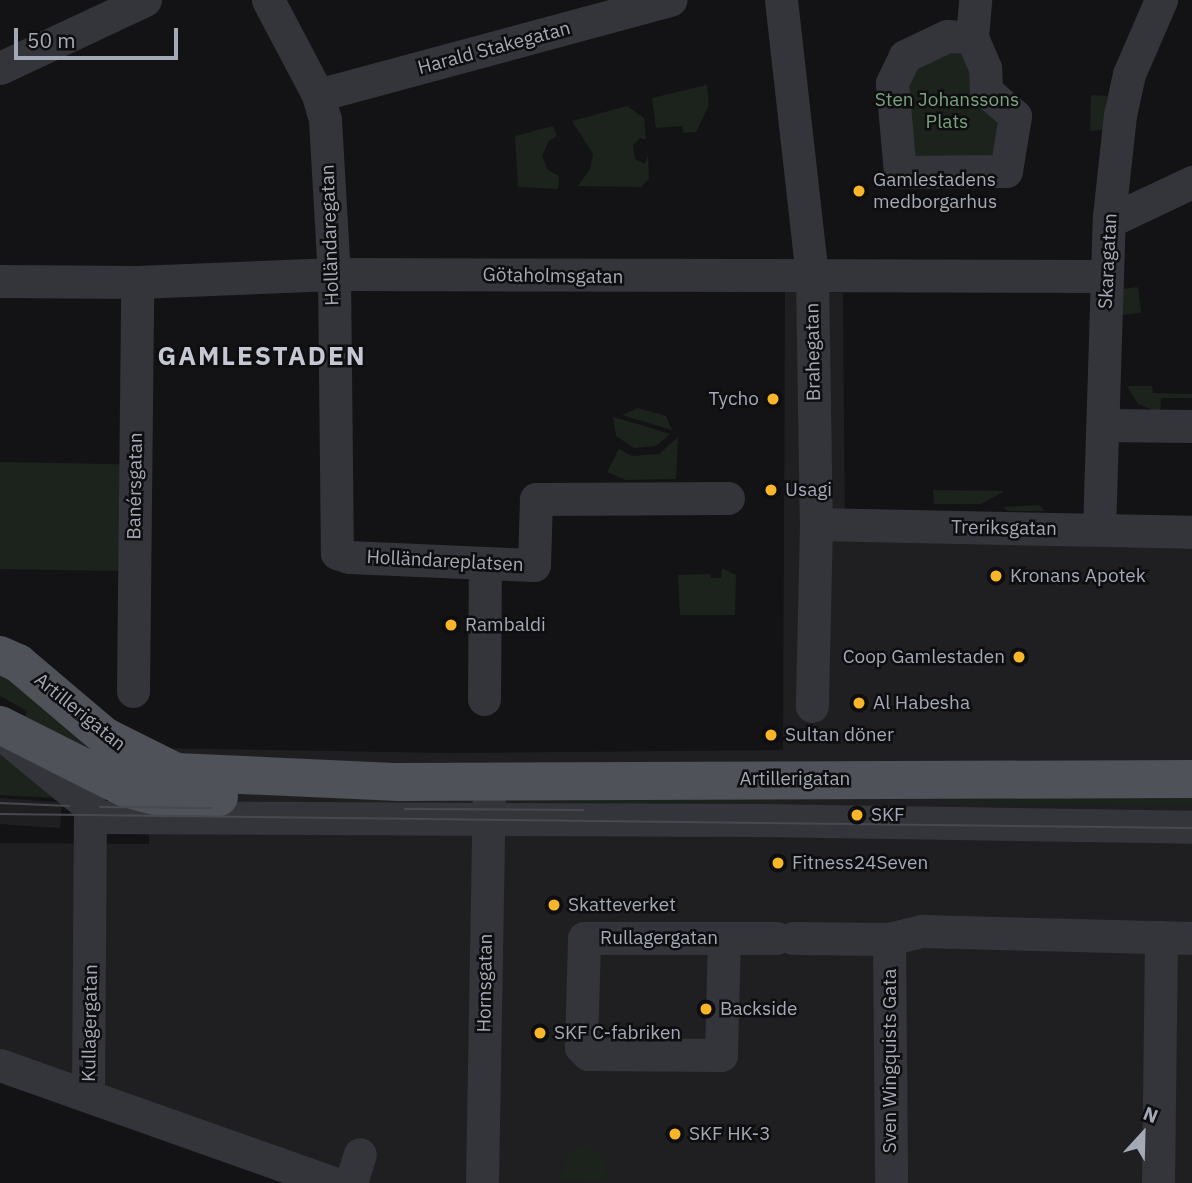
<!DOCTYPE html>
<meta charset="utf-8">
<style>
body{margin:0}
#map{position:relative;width:1192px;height:1183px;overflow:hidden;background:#131315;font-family:"IBM Plex Sans",sans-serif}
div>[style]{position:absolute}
.built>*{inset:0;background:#1f1f22;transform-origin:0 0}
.green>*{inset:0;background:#1b231c;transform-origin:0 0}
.minor>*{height:33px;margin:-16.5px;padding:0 16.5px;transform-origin:16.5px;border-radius:16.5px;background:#34353a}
.major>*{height:38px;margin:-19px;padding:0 19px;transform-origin:19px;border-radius:19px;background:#505259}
.tram>*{height:2px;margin:-1px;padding:0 1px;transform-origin:1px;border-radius:1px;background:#47494f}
.dots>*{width:19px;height:19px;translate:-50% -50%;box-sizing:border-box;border:4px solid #0e0e10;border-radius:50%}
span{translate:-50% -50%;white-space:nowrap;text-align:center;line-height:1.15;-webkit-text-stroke:5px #0e0e10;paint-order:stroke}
.street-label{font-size:19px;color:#a4a9b6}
.park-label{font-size:19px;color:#7aa27e}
.poi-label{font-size:19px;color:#a4a9b6}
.left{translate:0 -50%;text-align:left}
.right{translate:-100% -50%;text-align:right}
.district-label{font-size:26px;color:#c5c8d2;font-weight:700;letter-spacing:2px}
.north{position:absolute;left:1108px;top:1099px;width:70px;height:70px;-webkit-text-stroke:5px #0e0e10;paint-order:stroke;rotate:22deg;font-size:19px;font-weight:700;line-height:28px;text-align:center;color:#a4a9b6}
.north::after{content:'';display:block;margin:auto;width:24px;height:32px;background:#a4a9b6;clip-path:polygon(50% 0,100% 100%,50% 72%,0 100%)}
.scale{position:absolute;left:14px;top:28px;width:164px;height:32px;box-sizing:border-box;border:4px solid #a4a9b6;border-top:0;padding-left:9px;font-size:21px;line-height:24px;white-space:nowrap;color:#a4a9b6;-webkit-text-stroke:5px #0e0e10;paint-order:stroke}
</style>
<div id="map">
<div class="built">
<i style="clip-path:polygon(785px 292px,843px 293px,845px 539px,1192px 540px,1192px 1183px,291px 1183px,0 1083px,0 843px,149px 844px,149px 748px,452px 753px,783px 750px)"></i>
<i style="left:0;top:798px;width:62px;height:26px;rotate:4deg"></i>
</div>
<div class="green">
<i style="clip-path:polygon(959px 47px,1001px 114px,1004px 163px,904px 160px,906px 68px)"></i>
<i style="clip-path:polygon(707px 85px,709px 105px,696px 132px,683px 133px,682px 126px,656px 128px,652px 98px)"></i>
<i style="clip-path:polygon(1091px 95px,1107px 96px,1103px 130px,1090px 131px)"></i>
<i style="clip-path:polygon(627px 106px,644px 118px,646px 140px,640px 138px,633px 145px,635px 159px,645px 164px,648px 155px,649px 179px,641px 187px,578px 186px,590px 169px,593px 154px,572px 121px)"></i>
<i style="clip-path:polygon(553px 126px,557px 136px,549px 141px,542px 156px,548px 170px,559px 176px,558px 189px,518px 187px,515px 136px)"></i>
<i style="left:1138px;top:287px;width:26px;height:20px;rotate:83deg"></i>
<i style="clip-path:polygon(1127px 386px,1152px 386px,1153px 393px,1192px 394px,1192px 398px,1161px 398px,1160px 413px,1138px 404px)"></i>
<i style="clip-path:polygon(638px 408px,666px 416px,672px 430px,622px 415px)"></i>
<i style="clip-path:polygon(613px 417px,641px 425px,670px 434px,656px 446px,634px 448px,616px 436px)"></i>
<i style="clip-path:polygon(678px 437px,676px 479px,626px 480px,607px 472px,619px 449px,632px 456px,659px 454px)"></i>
<i style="left:0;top:462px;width:122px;height:107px;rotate:1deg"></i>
<i style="clip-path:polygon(933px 490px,1005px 491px,981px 504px,934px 504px)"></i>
<i style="clip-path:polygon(1039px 505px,1045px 511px,1008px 511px,1003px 507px)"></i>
<i style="clip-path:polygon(722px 568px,736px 575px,735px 615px,680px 615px,678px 575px,710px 574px,711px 578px,721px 578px)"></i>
<i style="clip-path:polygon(0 670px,95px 747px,95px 766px,24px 719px,27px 711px,0 696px)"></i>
<i style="clip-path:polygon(0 739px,54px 798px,0 795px)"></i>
<i style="clip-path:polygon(945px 794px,1192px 795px,1192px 806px,945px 803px)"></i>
<i style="clip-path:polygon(573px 796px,779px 797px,780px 802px,576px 803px)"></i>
<i style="clip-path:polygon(588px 1144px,605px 1159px,608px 1182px,560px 1180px,568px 1151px)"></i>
</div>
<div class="minor">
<i style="left:268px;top:0;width:107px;rotate:62.2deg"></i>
<i style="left:318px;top:95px;width:26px;rotate:74deg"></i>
<i style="left:325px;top:120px;width:154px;rotate:86.7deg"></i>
<i style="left:334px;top:274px;width:279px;rotate:89.4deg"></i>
<i style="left:337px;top:553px;width:13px;rotate:18deg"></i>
<i style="left:349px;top:557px;width:185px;rotate:2.5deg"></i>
<i style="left:534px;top:565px;width:66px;rotate:-88.3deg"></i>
<i style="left:536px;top:499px;width:192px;rotate:-0.3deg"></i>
<i style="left:781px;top:0;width:280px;rotate:83.6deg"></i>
<i style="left:812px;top:278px;width:246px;rotate:89.1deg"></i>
<i style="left:816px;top:524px;width:182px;rotate:91.3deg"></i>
<i style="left:972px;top:37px;width:25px;rotate:-178deg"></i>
<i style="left:947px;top:36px;width:47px;rotate:154.5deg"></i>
<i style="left:905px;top:56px;width:30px;rotate:116deg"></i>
<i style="left:892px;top:83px;width:89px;rotate:84.9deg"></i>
<i style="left:900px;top:172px;width:106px;rotate:-0.5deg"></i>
<i style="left:1006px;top:171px;width:56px;rotate:-80.7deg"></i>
<i style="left:1015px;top:116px;width:38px;rotate:-139deg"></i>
<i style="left:986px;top:91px;width:23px;rotate:-92deg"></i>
<i style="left:985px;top:68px;width:34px;rotate:-113deg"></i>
<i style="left:972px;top:37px;width:37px;rotate:-85deg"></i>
<i style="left:0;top:68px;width:160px;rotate:-25.1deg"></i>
<i style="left:318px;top:95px;width:365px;rotate:-15.1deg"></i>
<i style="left:1109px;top:216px;width:11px"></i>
<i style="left:1120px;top:216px;width:80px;rotate:-25.3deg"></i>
<i style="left:0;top:281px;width:137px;rotate:0.4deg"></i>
<i style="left:137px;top:282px;width:197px;rotate:-2.3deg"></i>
<i style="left:334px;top:274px;width:772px;rotate:0.15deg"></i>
<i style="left:1104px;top:425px;width:88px;rotate:0.7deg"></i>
<i style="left:816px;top:524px;width:376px;rotate:1.2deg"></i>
<i style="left:1099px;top:530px;width:314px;rotate:-88.2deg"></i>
<i style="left:1109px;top:216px;width:102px;rotate:-83.8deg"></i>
<i style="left:1120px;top:115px;width:42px;rotate:-77.6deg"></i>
<i style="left:1129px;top:74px;width:81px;rotate:-66.6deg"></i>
<i style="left:133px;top:691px;width:409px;rotate:-89.4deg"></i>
<i style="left:484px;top:699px;width:135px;rotate:-89.6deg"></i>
<i style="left:11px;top:742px;width:102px;rotate:39.4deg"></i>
<i style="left:90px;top:807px;width:288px;rotate:90.4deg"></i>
<i style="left:90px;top:817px;width:671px;rotate:0.26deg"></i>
<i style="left:761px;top:820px;width:431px;rotate:0.9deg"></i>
<i style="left:724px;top:938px;width:117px;rotate:91.5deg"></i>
<i style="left:721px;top:1055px;width:133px;rotate:-179.6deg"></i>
<i style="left:588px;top:1054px;width:10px;rotate:-135deg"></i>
<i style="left:581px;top:1047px;width:109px;rotate:-88.4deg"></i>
<i style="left:584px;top:938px;width:192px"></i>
<i style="left:793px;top:938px;width:96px;rotate:0.6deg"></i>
<i style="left:889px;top:939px;width:34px;rotate:-14deg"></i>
<i style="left:922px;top:931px;width:270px;rotate:1.5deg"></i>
<i style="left:889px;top:939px;width:244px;rotate:89.5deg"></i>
<i style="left:0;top:1065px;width:353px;rotate:19.5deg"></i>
<i style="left:351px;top:1183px;width:30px;rotate:-73deg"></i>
<i style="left:482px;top:1183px;width:386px;rotate:-89deg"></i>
<i style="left:1158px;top:1183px;width:246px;rotate:-89.3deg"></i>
</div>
<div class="major">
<i style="left:0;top:655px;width:20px;rotate:24deg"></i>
<i style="left:18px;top:663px;width:113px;rotate:40.3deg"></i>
<i style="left:104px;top:736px;width:80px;rotate:26.6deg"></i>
<i style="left:176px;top:772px;width:223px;rotate:2.6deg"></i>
<i style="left:399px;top:782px;width:793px;rotate:-0.22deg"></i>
<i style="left:0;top:725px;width:140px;rotate:26.7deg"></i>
<i style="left:125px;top:788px;width:39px;rotate:15deg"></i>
<i style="left:163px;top:798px;width:56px;rotate:-1deg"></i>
</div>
<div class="tram">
<i style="left:0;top:803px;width:69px;rotate:2.5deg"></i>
<i style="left:100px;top:807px;width:112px;rotate:0.5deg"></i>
<i style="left:405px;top:809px;width:178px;rotate:0.3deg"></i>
<i style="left:0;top:814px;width:1192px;rotate:0.67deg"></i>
</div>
<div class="dots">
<i style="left:859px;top:191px;background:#f8b628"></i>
<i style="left:773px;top:399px;background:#f8b628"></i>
<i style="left:771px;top:490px;background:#f8b628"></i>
<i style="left:996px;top:576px;background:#f8b628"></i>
<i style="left:451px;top:625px;background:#f8b628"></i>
<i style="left:1019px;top:657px;background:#f8b628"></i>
<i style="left:859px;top:703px;background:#f8b628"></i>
<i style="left:771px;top:735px;background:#f8b628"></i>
<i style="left:857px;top:815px;background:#f8b628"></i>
<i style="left:778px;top:863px;background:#f8b628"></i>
<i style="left:554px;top:905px;background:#f8b628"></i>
<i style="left:706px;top:1009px;background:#f8b628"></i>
<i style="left:540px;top:1033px;background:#f8b628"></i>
<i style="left:675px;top:1134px;background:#f8b628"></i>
</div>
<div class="street-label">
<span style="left:494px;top:48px;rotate:-15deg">Harald Stakegatan</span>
<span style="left:330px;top:235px;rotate:-92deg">Holländaregatan</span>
<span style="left:1108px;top:261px;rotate:-87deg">Skaragatan</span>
<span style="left:553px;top:276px;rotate:1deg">Götaholmsgatan</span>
<span style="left:813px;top:352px;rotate:-91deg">Brahegatan</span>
<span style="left:135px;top:486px;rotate:-89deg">Banérsgatan</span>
<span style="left:1004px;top:528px;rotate:1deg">Treriksgatan</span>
<span style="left:445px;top:561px;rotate:3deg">Holländareplatsen</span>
<span style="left:80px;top:712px;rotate:39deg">Artillerigatan</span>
<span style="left:795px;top:779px">Artillerigatan</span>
<span style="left:659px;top:938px">Rullagergatan</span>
<span style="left:485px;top:983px;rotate:-89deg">Hornsgatan</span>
<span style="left:90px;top:1023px;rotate:-89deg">Kullagergatan</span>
<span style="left:890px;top:1061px;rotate:-90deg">Sven Wingquists Gata</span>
</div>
<div class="park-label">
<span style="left:947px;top:111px">Sten Johanssons<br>Plats</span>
</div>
<div class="poi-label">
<span class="left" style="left:873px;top:191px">Gamlestadens<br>medborgarhus</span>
<span class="right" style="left:759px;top:399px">Tycho</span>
<span class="left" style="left:785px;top:490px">Usagi</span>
<span class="left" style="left:1010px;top:576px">Kronans Apotek</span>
<span class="left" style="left:465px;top:625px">Rambaldi</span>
<span class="right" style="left:1005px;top:657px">Coop Gamlestaden</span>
<span class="left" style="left:873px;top:703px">Al Habesha</span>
<span class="left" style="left:785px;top:735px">Sultan döner</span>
<span class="left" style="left:871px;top:815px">SKF</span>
<span class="left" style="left:792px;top:863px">Fitness24Seven</span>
<span class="left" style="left:568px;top:905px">Skatteverket</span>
<span class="left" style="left:720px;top:1009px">Backside</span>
<span class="left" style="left:554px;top:1033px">SKF C-fabriken</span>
<span class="left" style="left:689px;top:1134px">SKF HK-3</span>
</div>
<div class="district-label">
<span style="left:262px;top:356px">GAMLESTADEN</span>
</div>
<div class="north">N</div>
<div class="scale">50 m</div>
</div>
